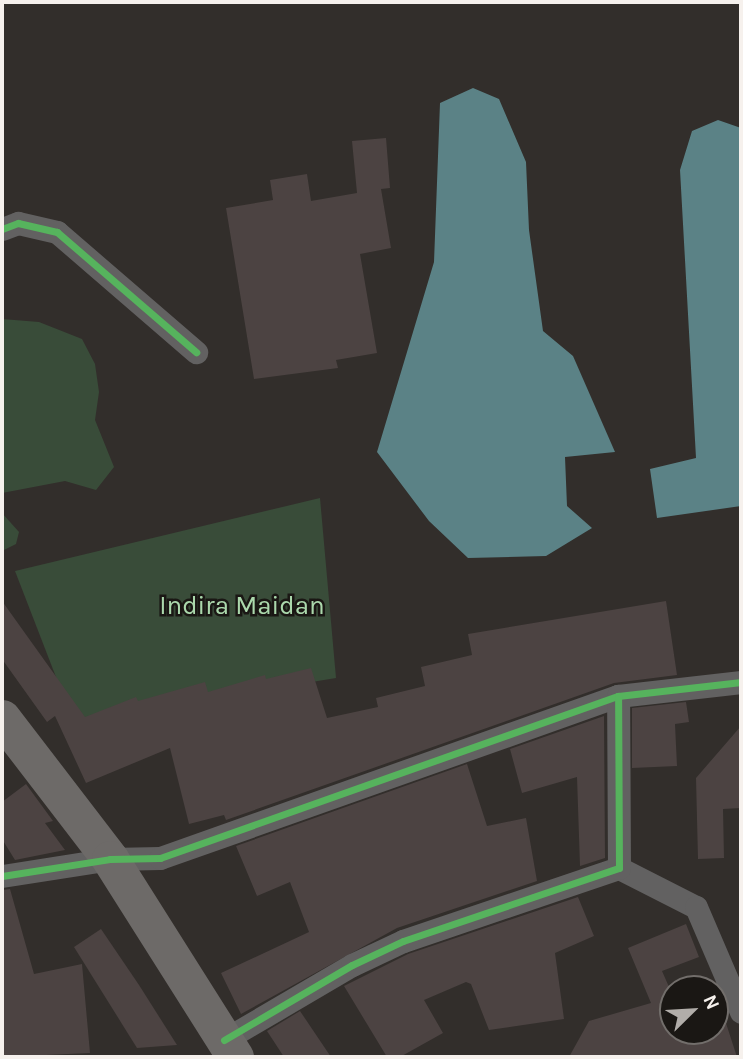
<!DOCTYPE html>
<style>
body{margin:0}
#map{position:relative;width:743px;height:1059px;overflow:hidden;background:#322e2b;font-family:Karla,sans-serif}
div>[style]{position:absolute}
.green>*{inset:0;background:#394c39}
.water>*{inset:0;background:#5b8286}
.building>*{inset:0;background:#4c4342}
.street>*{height:23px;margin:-11.5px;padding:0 11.5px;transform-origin:11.5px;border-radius:11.5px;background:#626161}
.primary>*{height:37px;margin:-18.5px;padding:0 18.5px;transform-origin:18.5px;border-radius:18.5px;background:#6d6a68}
.cycleway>*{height:7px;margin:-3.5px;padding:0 3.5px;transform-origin:3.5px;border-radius:3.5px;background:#56b35d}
span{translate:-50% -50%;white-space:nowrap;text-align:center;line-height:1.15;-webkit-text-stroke:5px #1a1714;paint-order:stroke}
.park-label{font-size:26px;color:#abd8ac}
.frame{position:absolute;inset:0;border:4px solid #f6f1ed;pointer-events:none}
.north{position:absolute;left:659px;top:975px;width:70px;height:70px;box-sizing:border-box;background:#1a1714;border:2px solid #726e6b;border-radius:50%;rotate:66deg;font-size:19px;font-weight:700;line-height:28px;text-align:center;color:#f6f1ed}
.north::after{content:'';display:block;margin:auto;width:24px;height:32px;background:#b1ada9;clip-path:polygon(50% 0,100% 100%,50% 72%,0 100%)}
</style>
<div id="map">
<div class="green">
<i style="clip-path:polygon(2px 319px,39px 322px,82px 339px,95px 364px,99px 392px,95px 420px,114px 467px,96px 490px,65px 481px,2px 493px)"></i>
<i style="clip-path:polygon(320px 498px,336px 678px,73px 721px,15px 571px)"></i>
<i style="clip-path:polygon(2px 513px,19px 532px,16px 544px,2px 551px)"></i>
</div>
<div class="water">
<i style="clip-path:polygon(473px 88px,499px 99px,526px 162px,529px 230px,543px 331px,573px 356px,615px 452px,565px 457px,567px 506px,592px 528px,546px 556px,468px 558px,429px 521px,377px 452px,434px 262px,440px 103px)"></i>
<i style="clip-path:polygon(718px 120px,741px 128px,741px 506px,657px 518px,650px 469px,696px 458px,680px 170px,692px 131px)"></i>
</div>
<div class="building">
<i style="clip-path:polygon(386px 138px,390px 188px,381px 189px,391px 248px,360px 254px,377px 353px,336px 360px,338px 368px,254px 379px,226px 208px,273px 200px,270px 180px,307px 174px,311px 201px,357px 193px,352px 141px)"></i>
<i style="clip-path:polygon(2px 601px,85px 717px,136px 697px,138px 701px,205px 682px,208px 692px,265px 675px,266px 679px,311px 668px,327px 718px,378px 707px,376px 698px,425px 686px,421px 667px,472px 655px,468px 634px,666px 601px,677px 675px,614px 683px,226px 820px,224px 815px,189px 824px,170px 748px,86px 783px,55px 716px,47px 722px,2px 659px)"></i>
<i style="clip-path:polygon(686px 702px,689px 722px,675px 724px,677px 766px,632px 768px,632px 708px)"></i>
<i style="clip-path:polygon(604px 716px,605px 858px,580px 866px,577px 777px,522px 793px,510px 749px)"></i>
<i style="clip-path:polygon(741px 726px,741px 808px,723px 809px,724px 858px,698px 859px,696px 778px)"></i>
<i style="clip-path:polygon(467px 764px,487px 826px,526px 818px,537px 881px,397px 928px,241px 1014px,221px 973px,309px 932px,290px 882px,257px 896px,236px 846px)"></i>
<i style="clip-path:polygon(26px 784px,53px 821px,45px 823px,65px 850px,15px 860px,2px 839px,2px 802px)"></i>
<i style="clip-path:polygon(10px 889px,34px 974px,82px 964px,90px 1053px,2px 1057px,2px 890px)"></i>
<i style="clip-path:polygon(578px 897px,594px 936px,555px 953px,564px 1019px,489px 1030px,471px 984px,466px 982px,424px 1000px,443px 1033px,400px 1057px,387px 1057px,344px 986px,408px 954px)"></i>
<i style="clip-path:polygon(686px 924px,699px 957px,662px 971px,673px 996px,673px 1031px,715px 1031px,715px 1020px,724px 1017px,737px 1057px,569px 1057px,589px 1021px,651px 1003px,628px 948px)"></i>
<i style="clip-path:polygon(101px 929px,139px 985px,177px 1045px,137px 1048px,74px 947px)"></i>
<i style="clip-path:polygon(300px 1011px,331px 1057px,284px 1057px,267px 1031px)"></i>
</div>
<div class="street">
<i style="left:2px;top:229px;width:17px;rotate:-21deg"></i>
<i style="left:18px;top:223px;width:40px;rotate:13deg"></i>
<i style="left:57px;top:232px;width:184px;rotate:40.8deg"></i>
<i style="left:619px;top:868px;width:86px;rotate:26.9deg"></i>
<i style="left:696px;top:907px;width:114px;rotate:66.8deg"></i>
<i style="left:2px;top:876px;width:109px;rotate:-8.9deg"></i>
<i style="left:110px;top:859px;width:50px;rotate:-1.1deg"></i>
<i style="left:160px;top:858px;width:486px;rotate:-19.5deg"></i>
<i style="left:618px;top:696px;width:124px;rotate:-6.5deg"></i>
<i style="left:224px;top:1040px;width:148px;rotate:-30.4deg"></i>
<i style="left:352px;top:965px;width:56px;rotate:-25.2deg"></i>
<i style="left:403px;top:941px;width:228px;rotate:-18.7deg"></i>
<i style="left:619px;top:868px;width:172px;rotate:-90.3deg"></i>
</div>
<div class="primary">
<i style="left:2px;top:718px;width:178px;rotate:52.5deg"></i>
<i style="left:110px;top:859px;width:234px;rotate:57.7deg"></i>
</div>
<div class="cycleway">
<i style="left:2px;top:229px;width:17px;rotate:-21deg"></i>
<i style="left:18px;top:223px;width:40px;rotate:13deg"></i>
<i style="left:57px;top:232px;width:184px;rotate:40.8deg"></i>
<i style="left:2px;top:876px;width:109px;rotate:-8.9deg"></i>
<i style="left:110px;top:859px;width:50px;rotate:-1.1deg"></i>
<i style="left:160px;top:858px;width:486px;rotate:-19.5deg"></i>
<i style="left:618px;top:696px;width:124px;rotate:-6.5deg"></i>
<i style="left:224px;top:1040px;width:148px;rotate:-30.4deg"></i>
<i style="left:352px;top:965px;width:56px;rotate:-25.2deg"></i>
<i style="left:403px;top:941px;width:228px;rotate:-18.7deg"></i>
<i style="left:619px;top:868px;width:172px;rotate:-90.3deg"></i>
</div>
<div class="park-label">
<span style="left:242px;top:606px">Indira Maidan</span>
</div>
<div class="frame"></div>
<div class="north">N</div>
</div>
